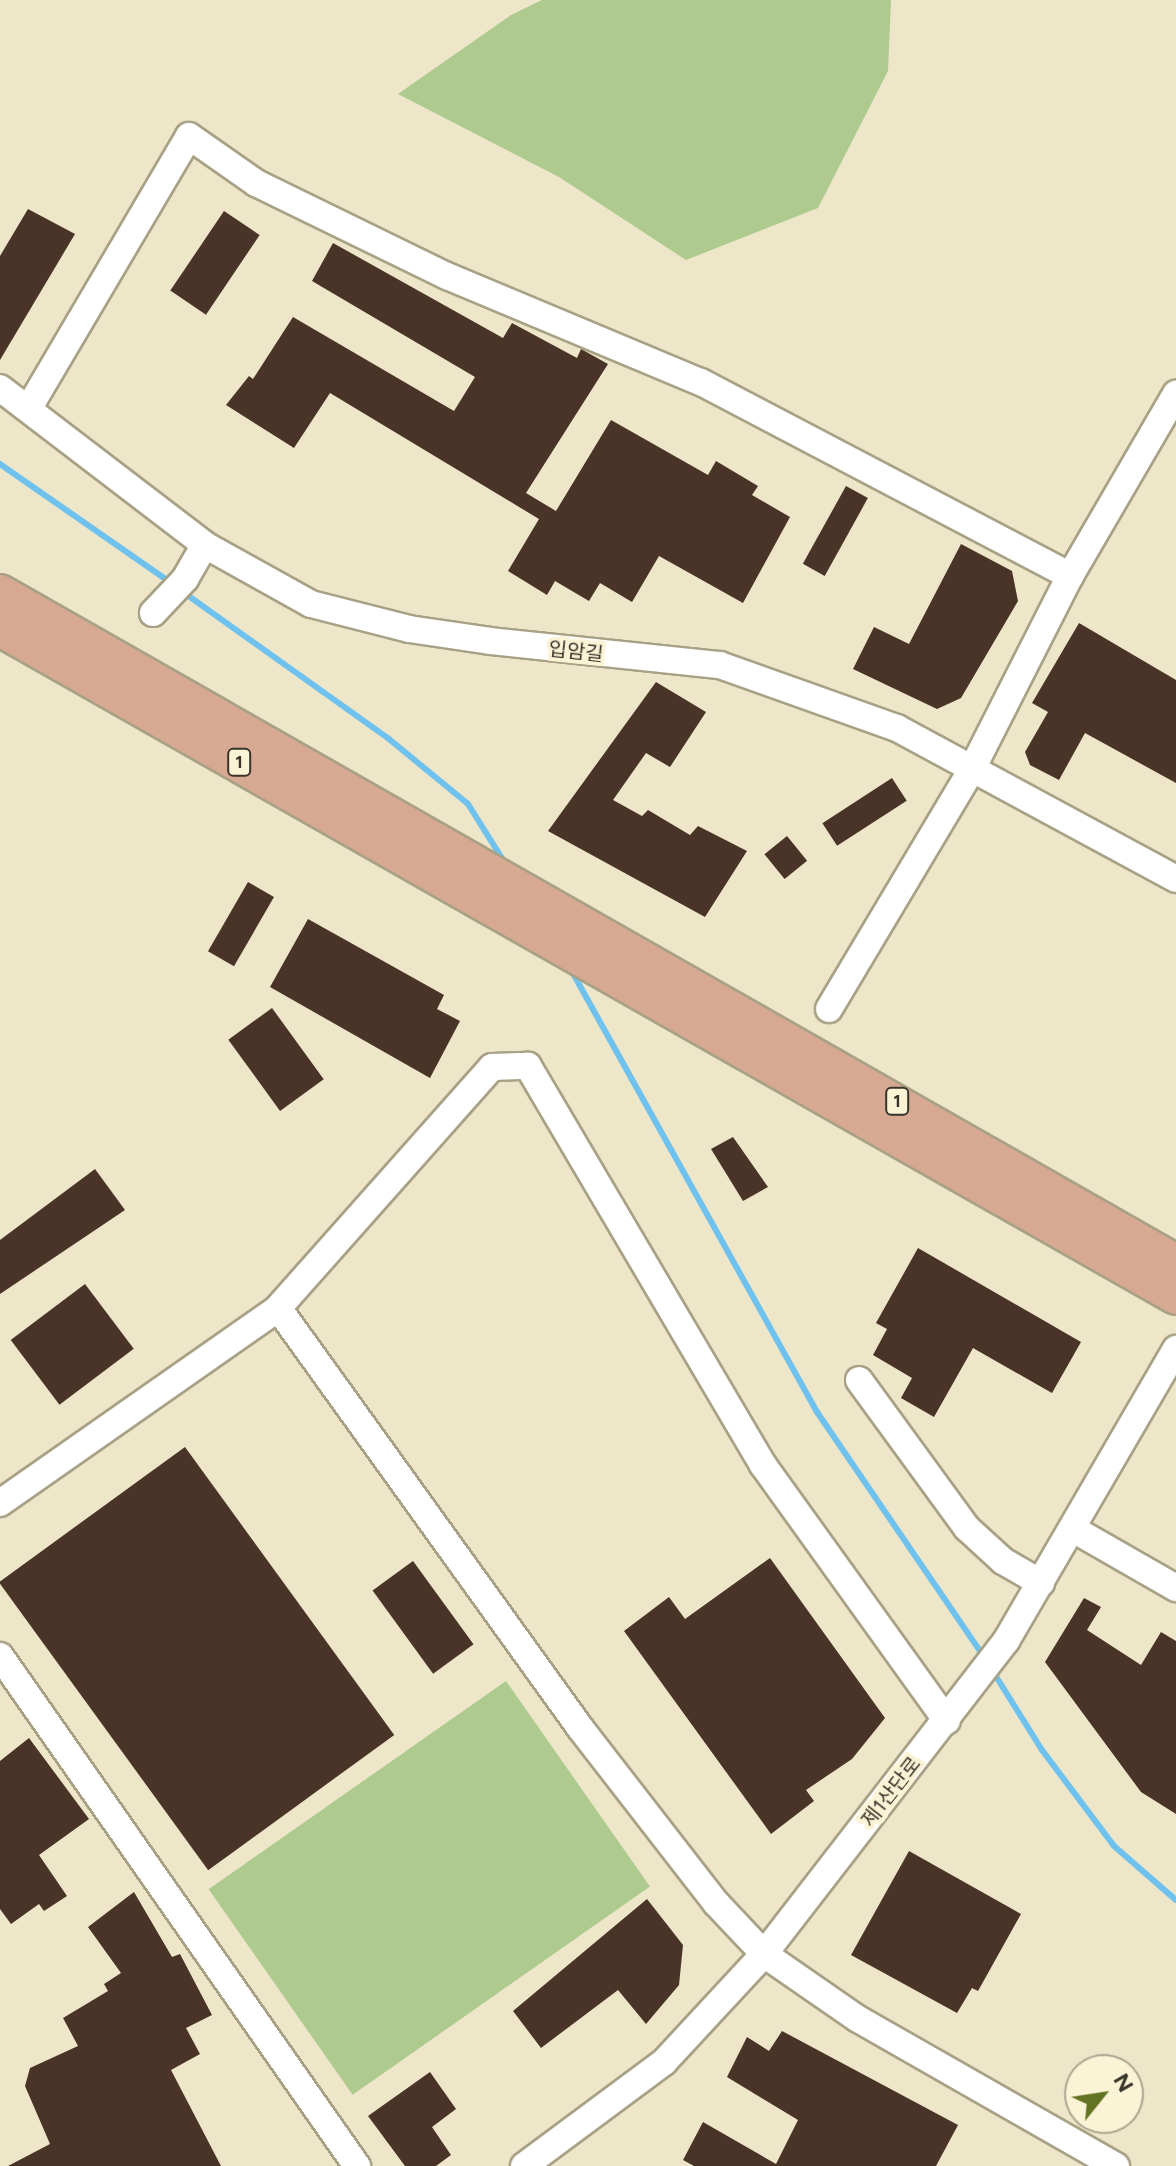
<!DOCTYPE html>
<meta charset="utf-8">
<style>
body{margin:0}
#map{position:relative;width:1176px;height:2166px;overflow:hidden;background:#ede6c9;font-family:Figtree,"Noto Sans KR",sans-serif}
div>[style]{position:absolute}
.green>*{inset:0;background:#aeca8f;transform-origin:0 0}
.stream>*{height:6px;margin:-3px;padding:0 3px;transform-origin:3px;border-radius:3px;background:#70c2ee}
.building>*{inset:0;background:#4a3327;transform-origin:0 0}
.roads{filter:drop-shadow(2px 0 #a8a185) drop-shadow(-2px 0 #a8a185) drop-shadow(0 2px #a8a185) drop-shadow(0 -2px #a8a185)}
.minor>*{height:26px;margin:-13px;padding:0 13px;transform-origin:13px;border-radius:13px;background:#fff}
.major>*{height:34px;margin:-17px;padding:0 17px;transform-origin:17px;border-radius:17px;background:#d7a992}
span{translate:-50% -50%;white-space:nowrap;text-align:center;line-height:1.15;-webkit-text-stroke:8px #fbf3d6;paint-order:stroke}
.shield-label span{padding:2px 6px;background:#fbf3d6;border:2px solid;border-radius:6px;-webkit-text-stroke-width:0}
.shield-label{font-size:18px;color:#373429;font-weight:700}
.street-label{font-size:20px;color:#373429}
.north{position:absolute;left:1064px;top:2054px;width:80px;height:80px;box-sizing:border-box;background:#fbf3d6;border:2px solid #ada791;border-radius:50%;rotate:60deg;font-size:22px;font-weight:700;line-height:32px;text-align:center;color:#373429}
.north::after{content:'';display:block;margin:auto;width:28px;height:36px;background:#627422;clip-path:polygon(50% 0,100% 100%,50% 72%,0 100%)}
</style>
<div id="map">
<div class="green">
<i style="clip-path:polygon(542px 0,891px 0,888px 71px,818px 208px,686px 260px,559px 177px,398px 94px,511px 15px)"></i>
<i style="left:506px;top:1681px;width:251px;height:363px;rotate:55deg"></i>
</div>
<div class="stream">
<i style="left:0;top:464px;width:208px;rotate:34.8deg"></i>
<i style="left:183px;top:592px;width:253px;rotate:35.5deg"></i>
<i style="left:389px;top:739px;width:102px;rotate:39.4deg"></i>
<i style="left:468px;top:804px;width:70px;rotate:57.9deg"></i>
<i style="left:570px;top:968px;width:508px;rotate:60.91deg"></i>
<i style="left:817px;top:1412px;width:297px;rotate:55.7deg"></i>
<i style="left:992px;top:1670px;width:94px;rotate:58deg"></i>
<i style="left:1042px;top:1750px;width:120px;rotate:53.1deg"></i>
<i style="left:1114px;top:1846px;width:82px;rotate:41.1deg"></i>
</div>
<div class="building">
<i style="clip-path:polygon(28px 209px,75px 234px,0 360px,0 256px)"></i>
<i style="left:224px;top:211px;width:43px;height:96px;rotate:34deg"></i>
<i style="clip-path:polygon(333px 243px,503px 338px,512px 323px,577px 358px,581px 349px,608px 364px,526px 493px,556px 511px,611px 420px,708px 475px,716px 461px,758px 486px,752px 495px,790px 517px,743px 603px,659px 556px,632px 602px,600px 583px,589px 601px,555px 581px,547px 595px,508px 571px,539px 519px,330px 393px,294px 448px,226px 405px,249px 376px,253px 379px,293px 317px,454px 411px,475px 377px,312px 281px)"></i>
<i style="left:846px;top:486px;width:25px;height:89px;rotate:29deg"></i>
<i style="clip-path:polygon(961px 544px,1012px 571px,1018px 601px,961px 698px,937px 709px,853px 669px,874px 627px,909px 644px)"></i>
<i style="clip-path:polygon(1079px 623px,1176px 680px,1176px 783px,1085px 733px,1059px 780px,1030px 765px,1025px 752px,1048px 712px,1032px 703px)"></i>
<i style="clip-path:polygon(656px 682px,706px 712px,670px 767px,646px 753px,613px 800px,642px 816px,648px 810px,690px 835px,698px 826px,747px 851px,705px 917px,548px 831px)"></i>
<i style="left:892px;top:778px;width:27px;height:83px;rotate:57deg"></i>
<i style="left:787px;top:836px;width:32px;height:29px;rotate:51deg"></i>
<i style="left:248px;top:882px;width:30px;height:80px;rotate:30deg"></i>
<i style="clip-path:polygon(308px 919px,444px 995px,437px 1009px,460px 1021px,430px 1078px,270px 987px)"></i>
<i style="left:272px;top:1008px;width:88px;height:54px;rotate:54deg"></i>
<i style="clip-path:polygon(733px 1137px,768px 1187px,743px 1201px,711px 1149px)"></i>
<i style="clip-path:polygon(95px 1169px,125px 1210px,0 1294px,0 1240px)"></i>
<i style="clip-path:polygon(918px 1248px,1081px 1342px,1052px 1393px,973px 1348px,934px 1417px,901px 1398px,912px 1378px,873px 1355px,887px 1329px,876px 1323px)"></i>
<i style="left:85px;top:1284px;width:81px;height:93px;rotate:53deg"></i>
<i style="left:185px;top:1447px;width:356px;height:230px;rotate:54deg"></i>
<i style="clip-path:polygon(770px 1558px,885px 1718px,852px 1759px,806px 1790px,814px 1801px,771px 1834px,624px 1631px,669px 1597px,685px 1619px)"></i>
<i style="left:413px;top:1561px;width:103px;height:50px;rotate:54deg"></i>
<i style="clip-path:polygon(1084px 1598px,1101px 1607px,1087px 1630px,1141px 1665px,1161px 1632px,1176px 1641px,1176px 1814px,1141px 1792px,1045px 1662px)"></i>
<i style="clip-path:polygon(29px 1738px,89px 1819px,39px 1855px,67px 1896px,44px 1911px,39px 1904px,11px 1924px,0 1909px,0 1761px)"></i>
<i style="clip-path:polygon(909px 1851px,1021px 1914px,978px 1991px,972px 1988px,957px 2013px,851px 1955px)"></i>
<i style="clip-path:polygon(134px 1892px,172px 1957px,180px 1954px,212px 2015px,186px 2028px,200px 2054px,171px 2070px,221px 2166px,8px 2166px,50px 2144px,25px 2086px,30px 2068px,78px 2046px,63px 2018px,108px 1991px,104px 1984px,121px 1973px,88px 1927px)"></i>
<i style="clip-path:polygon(647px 1899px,683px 1945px,679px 1985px,646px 2024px,618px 1990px,541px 2048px,513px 2011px)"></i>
<i style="clip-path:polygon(782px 2031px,958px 2125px,936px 2166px,694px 2166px,683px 2160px,703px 2122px,776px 2164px,798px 2120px,727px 2077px,747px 2037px,769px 2051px)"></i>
<i style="clip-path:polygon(430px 2072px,456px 2109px,432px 2127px,451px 2155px,436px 2166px,405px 2166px,368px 2116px)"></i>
</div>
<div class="roads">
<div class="minor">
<i style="left:0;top:388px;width:258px;rotate:37.4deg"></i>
<i style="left:205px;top:545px;width:121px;rotate:29.1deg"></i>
<i style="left:311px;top:604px;width:101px;rotate:14.3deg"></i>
<i style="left:409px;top:629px;width:82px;rotate:8.4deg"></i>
<i style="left:490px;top:641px;width:231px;rotate:6deg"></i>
<i style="left:720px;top:665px;width:188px;rotate:19.6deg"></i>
<i style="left:897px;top:728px;width:317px;rotate:28.4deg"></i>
<i style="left:30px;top:406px;width:313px;rotate:-59.5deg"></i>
<i style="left:189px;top:136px;width:82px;rotate:35deg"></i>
<i style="left:256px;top:183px;width:212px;rotate:26deg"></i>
<i style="left:447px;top:276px;width:275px;rotate:22.7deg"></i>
<i style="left:701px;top:382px;width:417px;rotate:27.7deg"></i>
<i style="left:153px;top:613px;width:47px;rotate:-46.7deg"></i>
<i style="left:185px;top:579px;width:39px;rotate:-60deg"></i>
<i style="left:829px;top:1009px;width:277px;rotate:-59.2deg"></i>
<i style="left:971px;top:771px;width:219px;rotate:-63.1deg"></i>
<i style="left:1070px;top:576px;width:211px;rotate:-59.8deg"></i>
<i style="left:278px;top:1308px;width:519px;rotate:54.26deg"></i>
<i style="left:581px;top:1729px;width:220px;rotate:52.2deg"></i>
<i style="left:716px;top:1903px;width:70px;rotate:46.7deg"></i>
<i style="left:764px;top:1954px;width:114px;rotate:34.7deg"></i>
<i style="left:858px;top:2019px;width:297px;rotate:29.7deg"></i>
<i style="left:859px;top:1380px;width:183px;rotate:53.9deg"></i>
<i style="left:967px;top:1528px;width:49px;rotate:42.5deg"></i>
<i style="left:1003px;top:1561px;width:44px;rotate:30.1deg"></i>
<i style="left:0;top:1503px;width:340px;rotate:-35deg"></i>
<i style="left:278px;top:1308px;width:322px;rotate:-48.4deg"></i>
<i style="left:492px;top:1067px;width:36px;rotate:-2deg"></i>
<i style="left:528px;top:1066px;width:463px;rotate:59.5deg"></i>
<i style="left:763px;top:1465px;width:315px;rotate:54.3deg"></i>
<i style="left:1073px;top:1529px;width:119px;rotate:29.8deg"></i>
<i style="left:0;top:1656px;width:623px;rotate:55.01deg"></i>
<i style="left:524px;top:2166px;width:174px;rotate:-36.6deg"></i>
<i style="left:664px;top:2062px;width:147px;rotate:-47.2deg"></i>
<i style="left:764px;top:1954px;width:396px;rotate:-52.3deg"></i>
<i style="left:1006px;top:1641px;width:338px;rotate:-59.8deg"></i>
</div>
<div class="major">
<i style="left:0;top:592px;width:1353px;rotate:29.67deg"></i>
<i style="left:0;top:629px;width:1352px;rotate:29.6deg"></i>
</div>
</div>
<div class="shield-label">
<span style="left:239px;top:762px">1</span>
<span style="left:897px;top:1101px">1</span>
</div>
<div class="street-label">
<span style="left:576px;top:652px;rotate:6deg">입암길</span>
<span style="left:891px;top:1792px;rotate:-52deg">제1산단로</span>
</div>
<div class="north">N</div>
</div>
